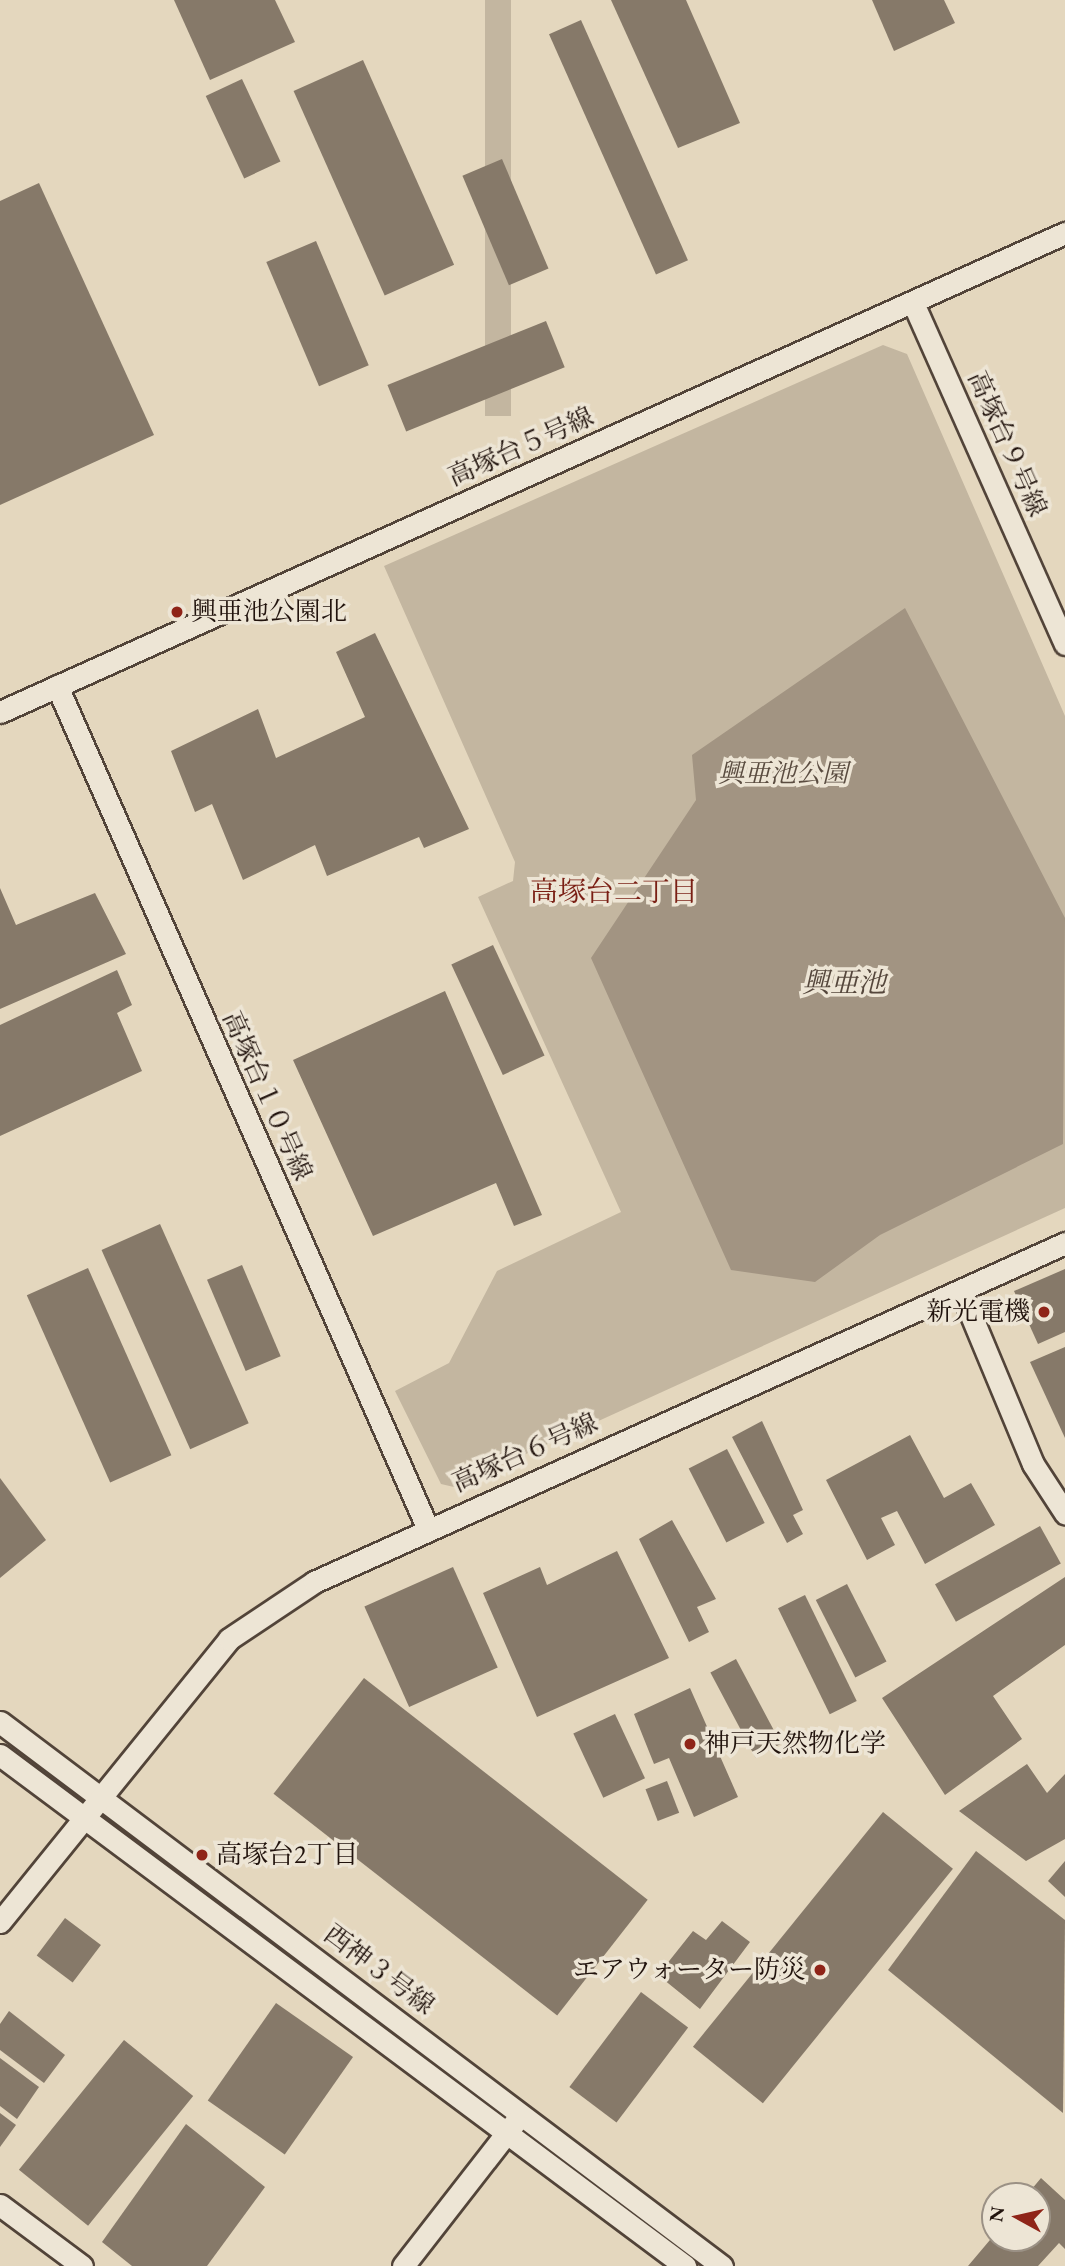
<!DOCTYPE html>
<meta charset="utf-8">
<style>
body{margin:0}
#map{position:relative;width:1065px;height:2266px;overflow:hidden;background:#e4d7be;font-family:"EB Garamond","Noto Serif JP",serif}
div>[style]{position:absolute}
.green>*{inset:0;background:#c3b6a0;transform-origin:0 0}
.water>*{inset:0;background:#a29482}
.building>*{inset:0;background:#867969;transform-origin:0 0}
.roads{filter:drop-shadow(2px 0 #524439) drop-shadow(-2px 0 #524439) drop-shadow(0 2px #524439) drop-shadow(0 -2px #524439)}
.tertiary>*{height:21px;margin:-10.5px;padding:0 10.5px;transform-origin:10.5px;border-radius:10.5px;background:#ede5d5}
.dots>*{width:19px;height:19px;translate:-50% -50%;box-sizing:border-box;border:4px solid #ede5d5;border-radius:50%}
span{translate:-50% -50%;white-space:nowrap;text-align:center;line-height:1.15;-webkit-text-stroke:7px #ede5d5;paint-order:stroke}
.street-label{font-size:26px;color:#21130d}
.poi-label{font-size:26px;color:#21130d}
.left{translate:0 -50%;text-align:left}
.right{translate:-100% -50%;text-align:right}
.park-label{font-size:26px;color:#5a4c40;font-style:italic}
.neighbourhood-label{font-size:28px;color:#7a1f14}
.water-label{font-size:28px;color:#55473c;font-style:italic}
.north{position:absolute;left:981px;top:2182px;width:70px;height:70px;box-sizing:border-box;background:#ede5d5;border:2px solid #9b9185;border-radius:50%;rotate:278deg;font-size:19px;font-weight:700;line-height:28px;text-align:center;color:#21130d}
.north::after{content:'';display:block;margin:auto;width:24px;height:32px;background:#8f2418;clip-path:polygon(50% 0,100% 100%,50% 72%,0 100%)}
</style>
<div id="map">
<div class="green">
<i style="left:485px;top:0;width:26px;height:416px"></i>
<i style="clip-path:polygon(883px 345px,907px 354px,1065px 716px,1065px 1208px,454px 1487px,441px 1484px,395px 1391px,449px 1363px,497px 1271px,621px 1212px,478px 897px,513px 881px,515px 862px,384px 566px)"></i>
</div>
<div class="water">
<i style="clip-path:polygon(905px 608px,1065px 918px,1063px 1144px,880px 1235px,815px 1282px,731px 1270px,591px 958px,696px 800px,692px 755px)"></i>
</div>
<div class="building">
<i style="clip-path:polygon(174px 0,275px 0,295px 42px,210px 80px)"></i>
<i style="clip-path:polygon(611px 0,686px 0,740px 123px,678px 148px)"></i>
<i style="clip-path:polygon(872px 0,944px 0,955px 23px,894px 51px)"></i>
<i style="left:581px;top:20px;width:263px;height:35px;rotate:66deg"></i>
<i style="left:363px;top:60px;width:224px;height:76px;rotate:66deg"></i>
<i style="left:242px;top:79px;width:91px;height:40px;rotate:65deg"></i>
<i style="left:502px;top:159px;width:119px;height:43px;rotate:67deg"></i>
<i style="clip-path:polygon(39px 183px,154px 435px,0 505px,0 201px)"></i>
<i style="left:316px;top:241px;width:135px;height:54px;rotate:67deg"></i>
<i style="left:546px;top:321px;width:50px;height:171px;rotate:68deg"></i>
<i style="clip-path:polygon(375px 633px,469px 829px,424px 848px,419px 837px,327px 876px,315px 845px,243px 880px,212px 804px,195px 812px,171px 751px,258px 709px,276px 758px,365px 717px,336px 652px)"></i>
<i style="clip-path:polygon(0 888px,16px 925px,95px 893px,126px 954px,0 1009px)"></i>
<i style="left:493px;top:945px;width:122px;height:46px;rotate:65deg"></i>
<i style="clip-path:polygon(117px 970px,132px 1005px,117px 1013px,142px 1071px,0 1136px,0 1025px)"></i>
<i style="clip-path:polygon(445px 991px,542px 1215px,514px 1226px,496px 1183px,373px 1236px,293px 1060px)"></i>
<i style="left:160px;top:1224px;width:218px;height:64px;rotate:66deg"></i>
<i style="left:242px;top:1265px;width:99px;height:38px;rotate:67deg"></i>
<i style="left:88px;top:1268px;width:205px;height:67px;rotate:66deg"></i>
<i style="clip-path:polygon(1065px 1269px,1065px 1332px,1038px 1344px,1014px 1291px)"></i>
<i style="clip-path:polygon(1065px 1347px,1065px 1438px,1030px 1362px)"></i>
<i style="clip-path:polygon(762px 1421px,803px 1510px,793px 1515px,803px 1534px,787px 1543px,732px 1437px)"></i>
<i style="clip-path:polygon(910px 1435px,944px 1498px,971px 1483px,995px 1525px,925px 1564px,897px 1511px,881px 1518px,895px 1545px,867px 1560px,826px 1480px)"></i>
<i style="left:727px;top:1449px;width:83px;height:43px;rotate:63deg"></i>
<i style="clip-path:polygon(0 1478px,46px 1540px,0 1578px)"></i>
<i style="clip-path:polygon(672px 1520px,716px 1599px,697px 1607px,709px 1632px,689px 1642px,639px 1539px)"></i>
<i style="left:1040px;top:1526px;width:43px;height:120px;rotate:61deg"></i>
<i style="clip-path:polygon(617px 1551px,669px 1658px,537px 1717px,483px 1593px,540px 1567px,547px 1585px)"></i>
<i style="left:453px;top:1567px;width:110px;height:97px;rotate:66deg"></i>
<i style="clip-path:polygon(1065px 1577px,1065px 1645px,993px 1696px,1022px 1739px,945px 1795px,882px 1698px)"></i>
<i style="left:847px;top:1584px;width:87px;height:35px;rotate:63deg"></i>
<i style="left:805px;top:1595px;width:118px;height:30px;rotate:64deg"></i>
<i style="left:736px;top:1659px;width:96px;height:29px;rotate:62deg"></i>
<i style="left:364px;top:1678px;width:360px;height:147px;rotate:38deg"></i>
<i style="clip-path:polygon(690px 1688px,738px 1797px,694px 1817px,669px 1758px,654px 1764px,634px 1714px)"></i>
<i style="left:615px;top:1714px;width:71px;height:46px;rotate:65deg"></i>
<i style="clip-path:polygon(1027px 1764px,1047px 1793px,1065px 1774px,1065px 1839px,1026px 1861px,959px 1811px)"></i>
<i style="left:667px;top:1781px;width:34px;height:23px;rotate:69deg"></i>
<i style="left:883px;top:1812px;width:90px;height:302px;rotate:39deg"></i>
<i style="clip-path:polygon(976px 1851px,1065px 1920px,1063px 2113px,888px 1970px)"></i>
<i style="clip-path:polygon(1065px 1861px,1065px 1897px,1048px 1881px)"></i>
<i style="left:65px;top:1918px;width:45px;height:47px;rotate:37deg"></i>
<i style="clip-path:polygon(722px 1921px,750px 1942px,700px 2009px,658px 1975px,693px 1931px,706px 1940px)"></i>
<i style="left:641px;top:1992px;width:59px;height:119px;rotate:37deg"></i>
<i style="left:276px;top:2003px;width:94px;height:119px;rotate:35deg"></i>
<i style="clip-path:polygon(9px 2011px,65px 2055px,44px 2083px,0 2050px,0 2024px)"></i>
<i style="left:124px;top:2040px;width:89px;height:167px;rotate:39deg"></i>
<i style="clip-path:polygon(0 2058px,39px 2087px,17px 2119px,0 2106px)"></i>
<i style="clip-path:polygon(0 2113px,16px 2125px,0 2147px)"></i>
<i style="clip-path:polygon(186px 2124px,265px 2187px,207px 2266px,132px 2266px,102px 2242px)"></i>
<i style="clip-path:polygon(1041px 2178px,1065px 2200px,1065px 2249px,1059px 2243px,1038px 2266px,968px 2266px,995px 2234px,1037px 2238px,1037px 2196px,1026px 2196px)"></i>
</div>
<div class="roads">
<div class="tertiary">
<i style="left:914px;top:305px;width:371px;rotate:66deg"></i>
<i style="left:57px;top:686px;width:919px;rotate:66.25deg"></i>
<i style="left:0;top:712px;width:1168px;rotate:-24.22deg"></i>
<i style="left:961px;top:1291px;width:187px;rotate:67.4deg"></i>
<i style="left:1033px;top:1464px;width:59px;rotate:56.9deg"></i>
<i style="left:0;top:1722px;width:904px;rotate:37deg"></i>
<i style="left:0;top:1755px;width:855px;rotate:36.72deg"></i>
<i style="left:0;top:1922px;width:364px;rotate:-51deg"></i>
<i style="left:229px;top:1639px;width:102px;rotate:-33.8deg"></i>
<i style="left:314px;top:1582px;width:824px;rotate:-24.29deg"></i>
<i style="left:0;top:2205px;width:102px;rotate:36.6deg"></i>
<i style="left:403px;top:2266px;width:182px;rotate:-52.1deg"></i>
</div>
</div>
<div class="dots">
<i style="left:177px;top:612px;background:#8f2418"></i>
<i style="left:1044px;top:1312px;background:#8f2418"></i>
<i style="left:690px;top:1744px;background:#8f2418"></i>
<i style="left:202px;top:1855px;background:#8f2418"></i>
<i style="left:820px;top:1970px;background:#8f2418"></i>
</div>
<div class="street-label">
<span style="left:1007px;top:444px;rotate:66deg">高塚台９号線</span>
<span style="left:521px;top:447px;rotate:-24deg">高塚台５号線</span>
<span style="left:267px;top:1096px;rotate:66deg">高塚台１０号線</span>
<span style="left:525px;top:1453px;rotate:-24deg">高塚台６号線</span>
<span style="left:379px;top:1970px;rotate:37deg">西神３号線</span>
</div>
<div class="poi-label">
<span class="left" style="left:191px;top:612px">興亜池公園北</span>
<span class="right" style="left:1030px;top:1312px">新光電機</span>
<span class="left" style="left:704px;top:1744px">神戸天然物化学</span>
<span class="left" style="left:216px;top:1855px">高塚台2丁目</span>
<span class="right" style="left:806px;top:1970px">エアウォーター防災</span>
</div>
<div class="park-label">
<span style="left:783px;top:774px">興亜池公園</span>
</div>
<div class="neighbourhood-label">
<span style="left:614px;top:891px">高塚台二丁目</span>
</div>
<div class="water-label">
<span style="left:844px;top:982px">興亜池</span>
</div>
<div class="north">N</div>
</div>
